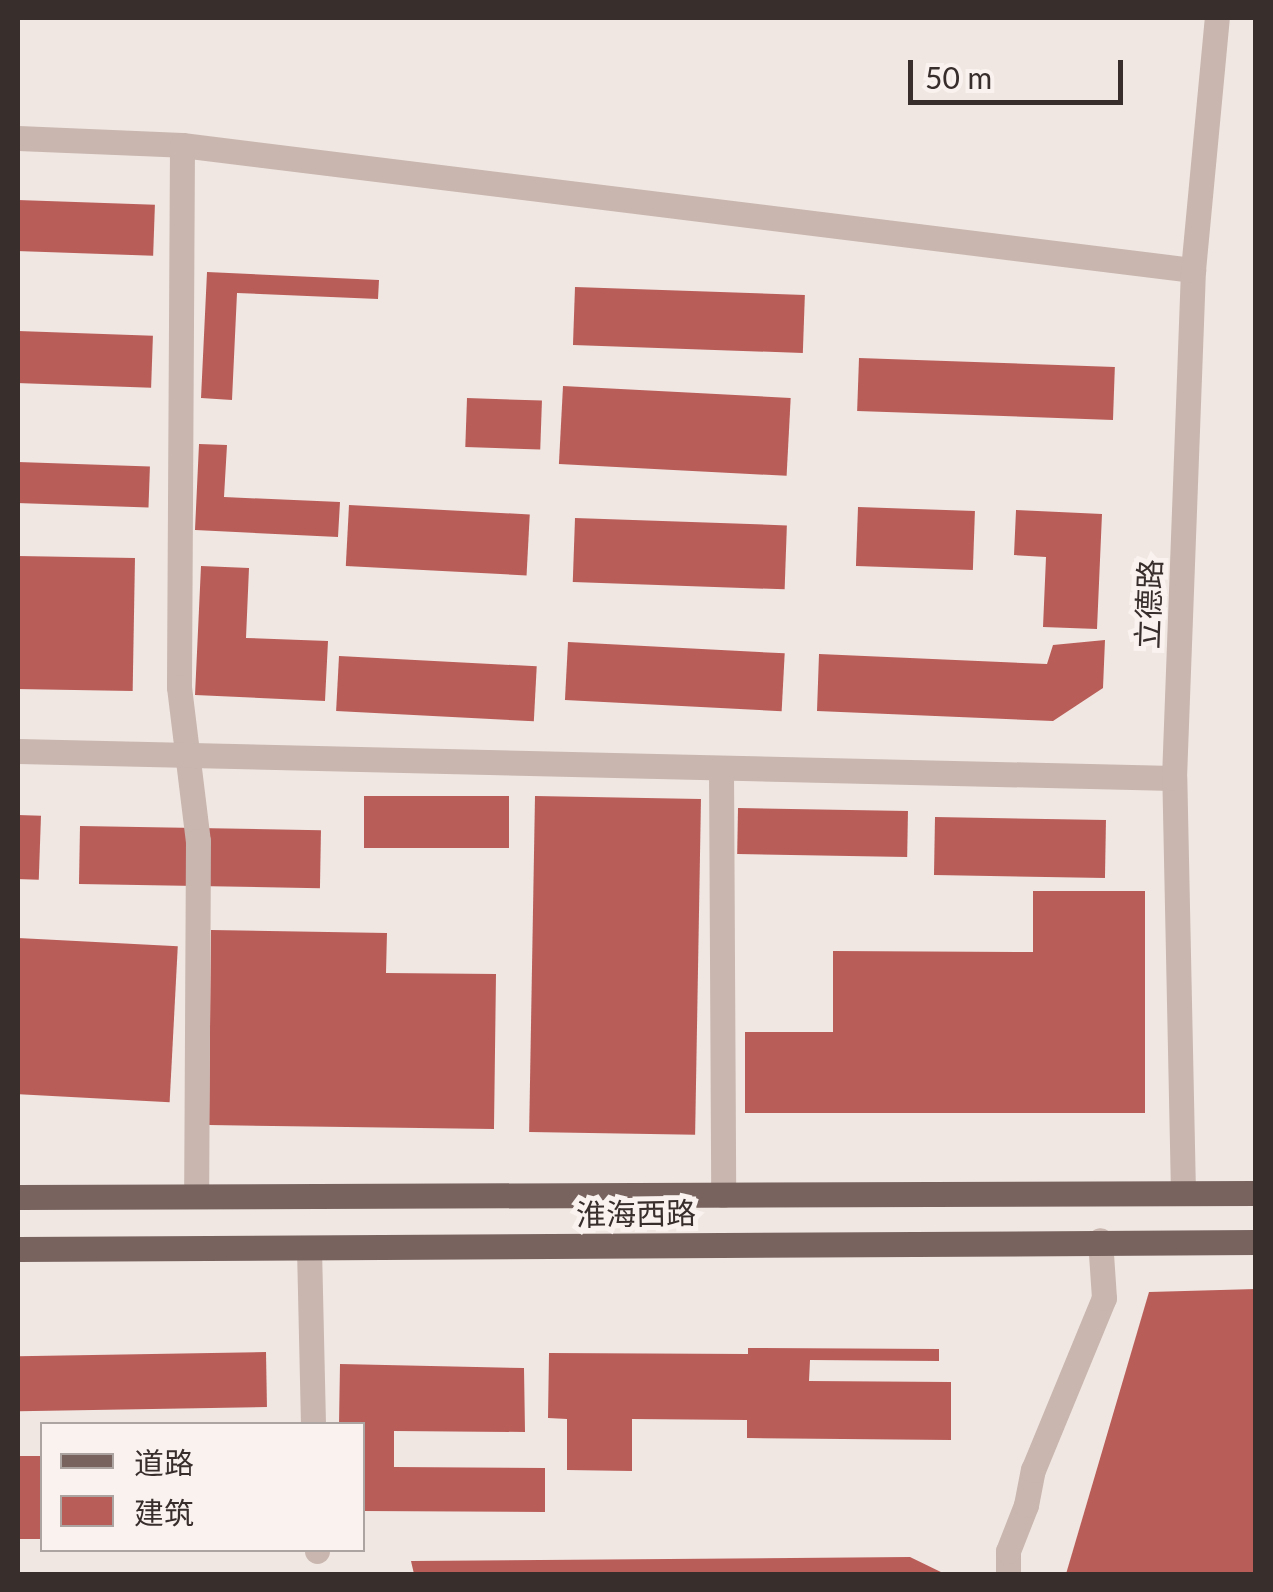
<!DOCTYPE html>
<meta charset="utf-8">
<style>
body{margin:0}
#map{position:relative;width:1273px;height:1592px;overflow:hidden;background:#f1e7e2;font-family:Lato,"Noto Sans SC",sans-serif}
div>[style]{position:absolute}
.building>*{inset:0;background:#b95d59;transform-origin:0 0}
.minor>*{height:25px;margin:-12.5px;padding:0 12.5px;transform-origin:12.5px;border-radius:12.5px;background:#c8b6af}
.major>*{height:25px;margin:-12.5px;padding:0 12.5px;transform-origin:12.5px;border-radius:12.5px;background:#78635f}
span{translate:-50% -50%;white-space:nowrap;text-align:center;line-height:1.15;-webkit-text-stroke:10px #f9f2ee;paint-order:stroke}
.street-label{font-size:30px;color:#382e2c}
.frame{position:absolute;inset:0;border:20px solid #382e2c;pointer-events:none}
.legend{position:absolute;left:40px;top:1422px;width:325px;height:130px;box-sizing:border-box;background:#f9f2ee;border:2px solid #aca4a0;margin:0;padding:12px 18px;list-style:none;font-size:30px;color:#382e2c}
.legend li{display:flex;align-items:center;gap:20px;height:50px}
.legend b{width:50px;border:2px solid #aca4a0}
.scale{position:absolute;left:908px;top:60px;width:215px;height:45px;box-sizing:border-box;border:5px solid #382e2c;border-top:0;padding-left:12px;font-size:30px;line-height:35px;white-space:nowrap;color:#382e2c;-webkit-text-stroke:8px #f9f2ee;paint-order:stroke}
</style>
<div id="map">
<div class="building">
<i style="left:18px;top:200px;width:137px;height:51px;rotate:2deg"></i>
<i style="clip-path:polygon(207px 272px,379px 280px,378px 299px,237px 293px,232px 400px,201px 398px)"></i>
<i style="left:575px;top:287px;width:230px;height:58px;rotate:2deg"></i>
<i style="left:18px;top:331px;width:135px;height:52px;rotate:2deg"></i>
<i style="left:859px;top:358px;width:256px;height:53px;rotate:2deg"></i>
<i style="left:563px;top:386px;width:228px;height:78px;rotate:3deg"></i>
<i style="left:467px;top:398px;width:75px;height:49px;rotate:2deg"></i>
<i style="clip-path:polygon(199px 444px,227px 445px,224px 497px,340px 502px,338px 537px,195px 530px)"></i>
<i style="left:18px;top:462px;width:132px;height:41px;rotate:2deg"></i>
<i style="left:349px;top:505px;width:181px;height:61px;rotate:3deg"></i>
<i style="left:858px;top:507px;width:117px;height:59px;rotate:2deg"></i>
<i style="clip-path:polygon(1016px 510px,1102px 514px,1097px 629px,1043px 627px,1046px 557px,1014px 555px)"></i>
<i style="left:575px;top:518px;width:212px;height:64px;rotate:2deg"></i>
<i style="left:18px;top:556px;width:117px;height:133px;rotate:1deg"></i>
<i style="clip-path:polygon(201px 566px,249px 568px,246px 638px,328px 641px,325px 701px,195px 695px)"></i>
<i style="clip-path:polygon(1105px 640px,1103px 688px,1053px 721px,817px 711px,819px 654px,1047px 664px,1053px 645px)"></i>
<i style="left:568px;top:642px;width:217px;height:58px;rotate:3deg"></i>
<i style="left:339px;top:656px;width:198px;height:55px;rotate:3deg"></i>
<i style="left:364px;top:796px;width:145px;height:52px"></i>
<i style="left:535px;top:796px;width:166px;height:336px;rotate:1deg"></i>
<i style="left:738px;top:808px;width:170px;height:46px;rotate:1deg"></i>
<i style="left:18px;top:815px;width:23px;height:64px;rotate:2deg"></i>
<i style="left:935px;top:817px;width:171px;height:58px;rotate:1deg"></i>
<i style="left:80px;top:826px;width:241px;height:58px;rotate:1deg"></i>
<i style="clip-path:polygon(1033px 891px,1145px 891px,1145px 1113px,745px 1113px,745px 1032px,833px 1032px,833px 951px,1033px 952px)"></i>
<i style="clip-path:polygon(211px 930px,387px 933px,386px 973px,496px 974px,494px 1129px,209px 1125px)"></i>
<i style="left:18px;top:938px;width:160px;height:156px;rotate:3deg"></i>
<i style="clip-path:polygon(1256px 1289px,1256px 1574px,1066px 1574px,1149px 1292px)"></i>
<i style="clip-path:polygon(748px 1348px,939px 1349px,939px 1361px,810px 1360px,809px 1381px,951px 1382px,951px 1440px,747px 1438px,747px 1420px,632px 1419px,632px 1471px,567px 1470px,567px 1419px,548px 1418px,549px 1353px,748px 1354px)"></i>
<i style="left:266px;top:1352px;width:55px;height:248px;rotate:89deg"></i>
<i style="clip-path:polygon(340px 1364px,524px 1368px,525px 1432px,394px 1431px,394px 1467px,545px 1468px,545px 1512px,362px 1511px,362px 1424px,339px 1424px)"></i>
<i style="left:42px;top:1456px;width:83px;height:24px;rotate:90deg"></i>
<i style="clip-path:polygon(910px 1557px,945px 1574px,414px 1574px,411px 1561px)"></i>
</div>
<div class="minor">
<i style="left:18px;top:138px;width:164px;rotate:2.4deg"></i>
<i style="left:182px;top:145px;width:1019px;rotate:7.05deg"></i>
<i style="left:182px;top:145px;width:542px;rotate:90.32deg"></i>
<i style="left:179px;top:687px;width:155px;rotate:83deg"></i>
<i style="left:198px;top:841px;width:355px;rotate:90.3deg"></i>
<i style="left:18px;top:751px;width:1156px;rotate:1.34deg"></i>
<i style="left:721px;top:768px;width:427px;rotate:89.7deg"></i>
<i style="left:1183px;top:1193px;width:415px;rotate:-91.2deg"></i>
<i style="left:1174px;top:778px;width:508px;rotate:-87.86deg"></i>
<i style="left:1193px;top:270px;width:253px;rotate:-84.6deg"></i>
<i style="left:309px;top:1248px;width:176px;rotate:88.7deg"></i>
<i style="left:317px;top:1550px;width:1px;rotate:90deg"></i>
<i style="left:1008px;top:1574px;width:23px;rotate:-90deg"></i>
<i style="left:1008px;top:1551px;width:49px;rotate:-68.6deg"></i>
<i style="left:1026px;top:1505px;width:36px;rotate:-79deg"></i>
<i style="left:1033px;top:1470px;width:186px;rotate:-67.6deg"></i>
<i style="left:1104px;top:1298px;width:58px;rotate:-93.9deg"></i>
</div>
<div class="major">
<i style="left:18px;top:1197px;width:1238px;rotate:-0.19deg"></i>
<i style="left:18px;top:1249px;width:1238px;rotate:-0.32deg"></i>
</div>
<div class="street-label">
<span style="left:1148px;top:604px;rotate:-88deg">立德路</span>
<span style="left:636px;top:1213px;rotate:-1deg">淮海西路</span>
</div>
<div class="frame"></div>
<ul class="legend">
<li><b style="height:12px;background:#78635f"></b>道路</li>
<li><b style="height:28px;background:#b95d59"></b>建筑</li>
</ul>
<div class="scale">50 m</div>
</div>
